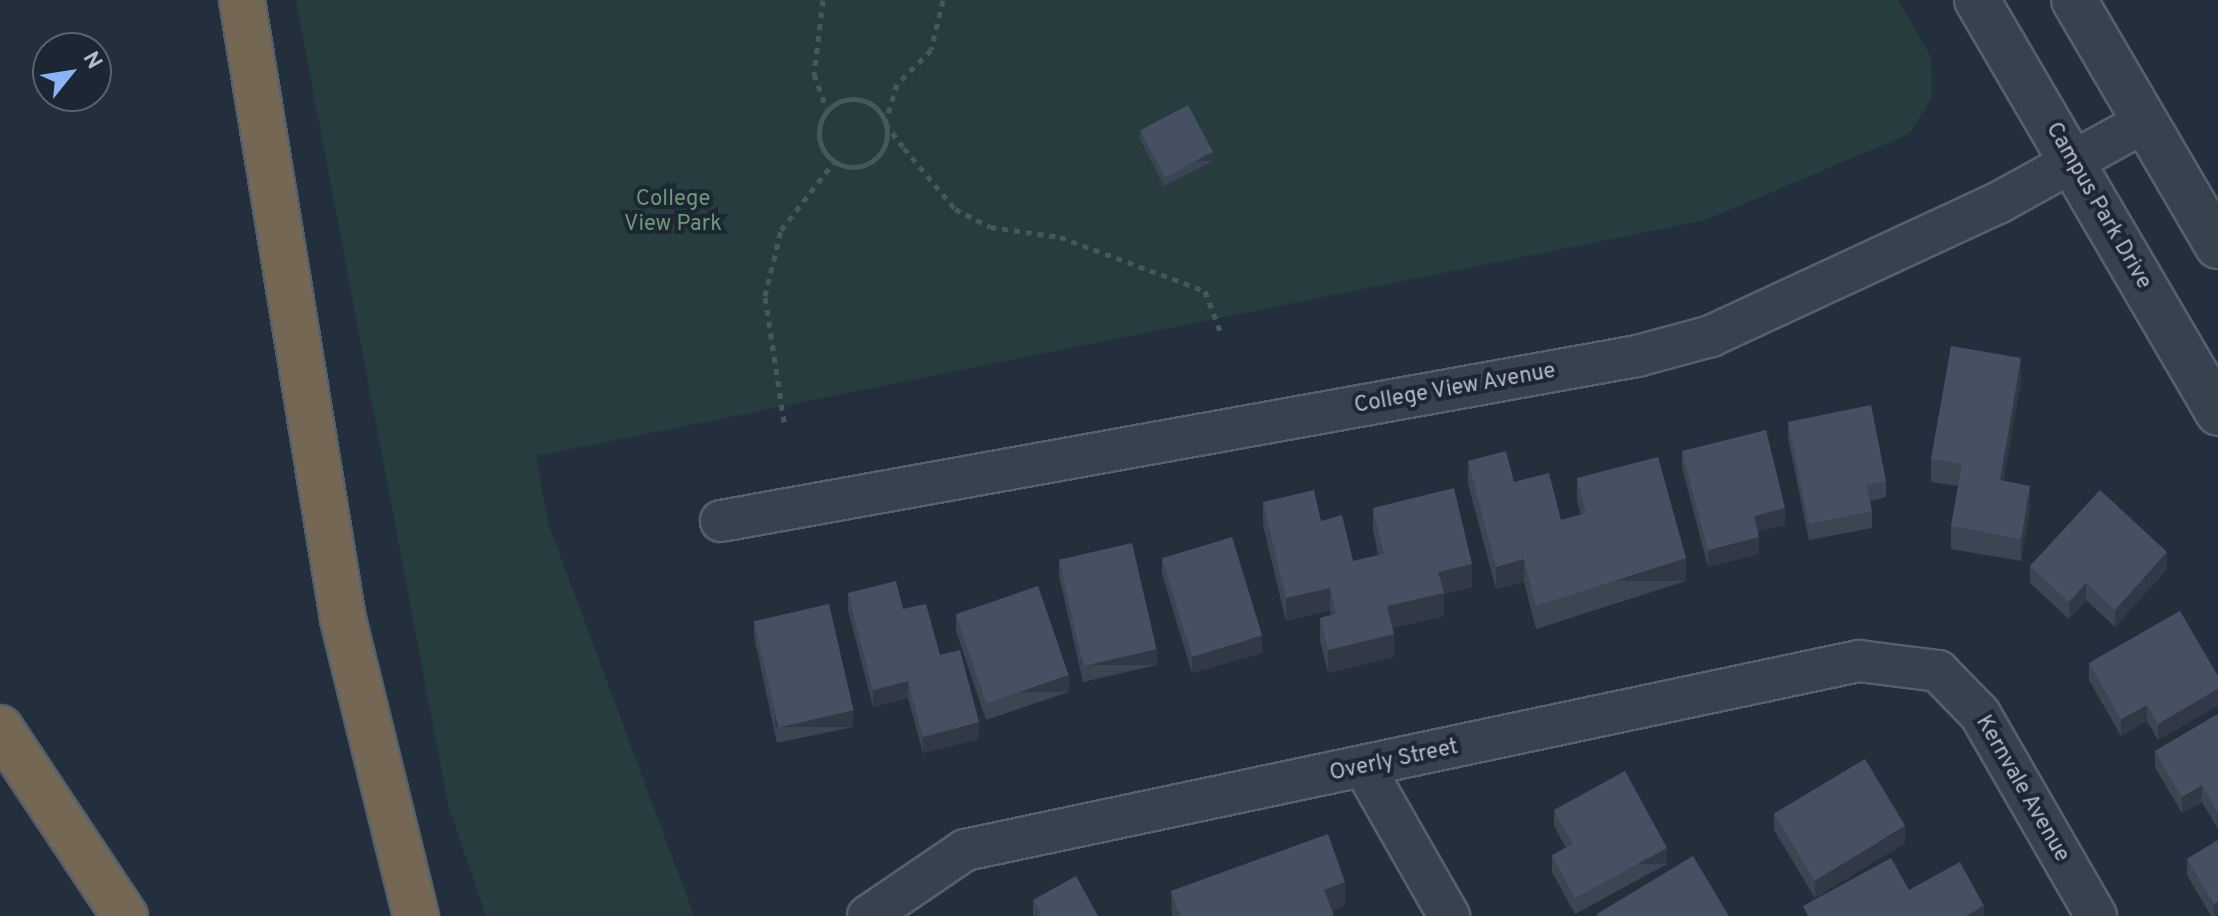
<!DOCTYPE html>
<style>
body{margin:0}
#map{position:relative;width:2218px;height:916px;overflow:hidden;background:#242f3e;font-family:Overpass,sans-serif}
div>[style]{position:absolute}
.green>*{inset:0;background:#263c3f}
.path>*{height:5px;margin-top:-2.5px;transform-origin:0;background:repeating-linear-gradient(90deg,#44595c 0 6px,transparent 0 12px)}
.path>.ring{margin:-2.5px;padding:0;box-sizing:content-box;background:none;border:5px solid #44595c;border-radius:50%}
.roads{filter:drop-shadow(2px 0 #565f6c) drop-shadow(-2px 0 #565f6c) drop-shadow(0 2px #565f6c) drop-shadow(0 -2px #565f6c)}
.minor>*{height:40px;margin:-20px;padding:0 20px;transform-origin:20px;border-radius:20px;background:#38414e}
.tertiary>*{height:44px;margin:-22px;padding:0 22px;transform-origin:22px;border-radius:22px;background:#38414e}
.motorway>*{height:44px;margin:-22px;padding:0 22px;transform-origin:22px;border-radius:22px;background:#746855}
.wall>*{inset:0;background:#3b4654}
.shaded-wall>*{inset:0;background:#303945;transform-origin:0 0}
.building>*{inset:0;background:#455162;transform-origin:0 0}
span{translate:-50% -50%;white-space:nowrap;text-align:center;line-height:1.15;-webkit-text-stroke:8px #1d2633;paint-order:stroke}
.park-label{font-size:22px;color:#6b9a76}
.street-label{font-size:22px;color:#b4bcc9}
.north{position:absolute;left:32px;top:32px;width:80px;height:80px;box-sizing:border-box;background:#1d2633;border:2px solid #59626f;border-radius:50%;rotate:60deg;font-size:22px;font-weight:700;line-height:32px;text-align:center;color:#b4bcc9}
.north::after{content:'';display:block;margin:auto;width:28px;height:36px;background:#8ab4f8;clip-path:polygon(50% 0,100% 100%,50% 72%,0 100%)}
</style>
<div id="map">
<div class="green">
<i style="clip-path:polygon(296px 0,1898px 0,1931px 57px,1932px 97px,1909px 134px,1705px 220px,536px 456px,548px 523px,694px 916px,486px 916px,448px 804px)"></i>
</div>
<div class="path">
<i style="left:823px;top:0;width:75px;rotate:96.9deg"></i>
<i style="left:814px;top:74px;width:37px;rotate:70deg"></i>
<i style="left:943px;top:0;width:51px;rotate:103.5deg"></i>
<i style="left:931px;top:50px;width:48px;rotate:135deg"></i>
<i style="left:897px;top:84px;width:41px;rotate:107.1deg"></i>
<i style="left:885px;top:123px;width:31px;rotate:53deg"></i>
<i style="left:904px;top:148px;width:80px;rotate:50.1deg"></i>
<i style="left:955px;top:209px;width:39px;rotate:27deg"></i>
<i style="left:990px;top:227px;width:71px;rotate:8.1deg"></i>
<i style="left:1060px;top:237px;width:155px;rotate:20.4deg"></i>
<i style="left:1205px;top:291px;width:43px;rotate:69.4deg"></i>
<i class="ring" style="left:819px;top:99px;width:63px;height:63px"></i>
<i style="left:784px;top:422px;width:127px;rotate:-98.6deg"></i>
<i style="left:765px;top:296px;width:68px;rotate:-76.4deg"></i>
<i style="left:781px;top:230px;width:86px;rotate:-52.1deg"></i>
</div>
<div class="roads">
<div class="minor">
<i style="left:721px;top:521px;width:931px;rotate:-10.21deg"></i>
<i style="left:1637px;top:356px;width:77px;rotate:-15.1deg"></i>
<i style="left:1711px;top:336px;width:316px;rotate:-24.9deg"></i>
<i style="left:1998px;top:203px;width:168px;rotate:-28.9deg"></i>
<i style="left:1364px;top:767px;width:172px;rotate:60.3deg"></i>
<i style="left:868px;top:916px;width:117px;rotate:-34.2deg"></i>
<i style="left:965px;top:850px;width:914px;rotate:-11.94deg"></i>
<i style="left:1859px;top:661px;width:80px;rotate:7.2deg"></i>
<i style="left:1938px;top:671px;width:60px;rotate:45.7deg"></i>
<i style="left:1980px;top:714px;width:233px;rotate:60.1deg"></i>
</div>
<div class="tertiary">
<i style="left:1977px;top:0;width:478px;rotate:59.7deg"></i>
<i style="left:2074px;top:0;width:285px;rotate:59.7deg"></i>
</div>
<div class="motorway">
<i style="left:242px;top:0;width:627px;rotate:80.73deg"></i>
<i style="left:343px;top:619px;width:306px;rotate:76.2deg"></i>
<i style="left:0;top:728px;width:226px;rotate:56.4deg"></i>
</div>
</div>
<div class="wall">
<i style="clip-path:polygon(1140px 130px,1213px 161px,1164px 186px,1140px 139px)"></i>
<i style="clip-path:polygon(2021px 381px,2003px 481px,2030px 509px,2021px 561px,1951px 549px,1951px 526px,1958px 486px,1931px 482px,1931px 459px)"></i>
<i style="clip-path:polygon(1788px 422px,1886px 481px,1886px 497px,1870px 501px,1872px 511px,1872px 528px,1809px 540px,1788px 438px)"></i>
<i style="clip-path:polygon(1682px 451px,1785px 525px,1758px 531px,1759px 554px,1708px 567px,1682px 467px)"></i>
<i style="clip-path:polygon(1468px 461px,1514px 482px,1561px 520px,1581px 515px,1577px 501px,1577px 478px,1686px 581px,1536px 629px,1524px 582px,1496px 589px,1468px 484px)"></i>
<i style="clip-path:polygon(1263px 502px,1321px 521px,1353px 561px,1378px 555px,1373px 530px,1373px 508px,1472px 587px,1444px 594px,1444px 616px,1392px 628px,1394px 657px,1328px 673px,1320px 640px,1320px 618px,1331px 615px,1330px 610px,1286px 621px,1263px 525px)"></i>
<i style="clip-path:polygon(1162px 558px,1262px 653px,1192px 673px,1162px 574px)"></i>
<i style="clip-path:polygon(1059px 559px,1157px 665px,1083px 682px,1059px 576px)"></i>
<i style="clip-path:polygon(2030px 566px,2167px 569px,2115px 627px,2086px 600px,2069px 619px,2030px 583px)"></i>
<i style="clip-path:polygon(848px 593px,903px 609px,940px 655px,979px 739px,923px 753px,908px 698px,873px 707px,848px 610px)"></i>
<i style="clip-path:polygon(2180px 611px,2158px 740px,2147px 721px,2121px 736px,2089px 680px,2089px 663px)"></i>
<i style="clip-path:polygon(956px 614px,1069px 692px,986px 720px,956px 631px)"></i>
<i style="clip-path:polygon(754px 620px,853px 727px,777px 743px,754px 637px)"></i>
<i style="clip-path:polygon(2218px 714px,2218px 829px,2202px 802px,2182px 813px,2155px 767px,2155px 751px)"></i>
<i style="clip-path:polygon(1554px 810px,1667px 864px,1575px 914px,1552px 872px,1552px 855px,1566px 848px,1554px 826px)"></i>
<i style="clip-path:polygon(1774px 813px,1905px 843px,1815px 898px,1774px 830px)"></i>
<i style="clip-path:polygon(2218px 840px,2218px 916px,2211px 916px,2187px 875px,2187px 859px)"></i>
<i style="clip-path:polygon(1171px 891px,1345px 905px,1332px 910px,1334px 916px,1172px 916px)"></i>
<i style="clip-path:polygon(1033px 900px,1098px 916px,1033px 916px)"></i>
</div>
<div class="shaded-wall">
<i style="left:1213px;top:152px;width:9px;height:55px;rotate:90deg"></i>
<i style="clip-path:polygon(2021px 358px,2021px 381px,2000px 503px,2000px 480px)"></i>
<i style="clip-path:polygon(2030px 486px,2030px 509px,2021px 561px,2021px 539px)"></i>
<i style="clip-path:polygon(1785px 508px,1785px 525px,1754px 532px,1754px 516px)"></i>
<i style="clip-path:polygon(1759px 537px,1759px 554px,1708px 567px,1708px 550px)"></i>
<i style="clip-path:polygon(2167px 552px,2167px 569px,2115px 627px,2115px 610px)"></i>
<i style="left:1686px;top:558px;width:23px;height:157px;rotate:90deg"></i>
<i style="clip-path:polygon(1524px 559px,1524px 582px,1496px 589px,1496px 567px)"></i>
<i style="clip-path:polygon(1472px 564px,1472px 587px,1444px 594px,1444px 616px,1387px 629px,1387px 606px,1438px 572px)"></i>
<i style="clip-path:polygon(2086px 583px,2086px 600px,2069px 619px,2069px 602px)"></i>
<i style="clip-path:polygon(1330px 588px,1330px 610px,1286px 621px,1286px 598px)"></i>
<i style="clip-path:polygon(1394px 634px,1394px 657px,1328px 673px,1328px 650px)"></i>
<i style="clip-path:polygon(1262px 636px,1262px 653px,1192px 673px,1192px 657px)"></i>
<i style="left:1157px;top:649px;width:16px;height:76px;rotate:90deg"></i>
<i style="left:1069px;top:675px;width:17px;height:88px;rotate:90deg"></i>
<i style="clip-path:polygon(908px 681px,908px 698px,873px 707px,873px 690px)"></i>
<i style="clip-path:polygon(2218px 689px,2218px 706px,2158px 740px,2158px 724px)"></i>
<i style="clip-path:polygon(2147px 705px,2147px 721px,2121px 736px,2121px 719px)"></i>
<i style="left:853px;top:710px;width:17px;height:78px;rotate:90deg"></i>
<i style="clip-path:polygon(979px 722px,979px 739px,923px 753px,923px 737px)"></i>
<i style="clip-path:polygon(2202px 785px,2202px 802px,2182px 813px,2182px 797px)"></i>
<i style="clip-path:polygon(1905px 826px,1905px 843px,1815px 898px,1815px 881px)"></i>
<i style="left:1667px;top:848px;width:16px;height:105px;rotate:90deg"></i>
<i style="clip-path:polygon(1345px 882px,1345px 905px,1324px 912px,1324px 890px)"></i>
<i style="clip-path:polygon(2218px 902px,2218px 916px,2214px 916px,2214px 904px)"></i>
<i style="clip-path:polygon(1984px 906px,1984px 916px,1966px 916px)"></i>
</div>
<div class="building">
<i style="left:1188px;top:105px;width:53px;height:54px;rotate:62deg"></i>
<i style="clip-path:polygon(1951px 346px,2021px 358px,2000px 480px,2030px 486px,2021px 539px,1951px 526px,1962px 464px,1931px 459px)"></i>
<i style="clip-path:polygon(1871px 405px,1886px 481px,1866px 485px,1872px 511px,1809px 524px,1788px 422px)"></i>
<i style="clip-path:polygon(1766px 430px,1785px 508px,1754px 516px,1759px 537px,1708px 550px,1682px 451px)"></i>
<i style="clip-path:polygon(1506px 451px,1514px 482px,1549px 473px,1561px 520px,1586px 513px,1577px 478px,1658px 457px,1686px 558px,1536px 606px,1524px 559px,1496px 567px,1468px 461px)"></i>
<i style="clip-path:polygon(1454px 488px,1472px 564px,1438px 572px,1444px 593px,1387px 606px,1394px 634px,1328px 650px,1320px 618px,1336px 614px,1330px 588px,1286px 598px,1263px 502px,1314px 490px,1321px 521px,1342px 515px,1353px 561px,1384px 554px,1373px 508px)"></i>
<i style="clip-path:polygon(2100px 490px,2167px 552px,2115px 610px,2086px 583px,2069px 602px,2030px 566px)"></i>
<i style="left:1232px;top:537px;width:103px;height:73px;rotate:73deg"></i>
<i style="left:1132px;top:543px;width:109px;height:75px;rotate:77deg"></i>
<i style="clip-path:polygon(896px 581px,903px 609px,926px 604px,940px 655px,960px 650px,979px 722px,923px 737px,908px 681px,873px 690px,848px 593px)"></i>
<i style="left:1038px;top:586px;width:94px;height:87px;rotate:71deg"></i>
<i style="left:829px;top:604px;width:109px;height:77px;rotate:77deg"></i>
<i style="clip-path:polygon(2180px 611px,2218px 676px,2218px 689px,2158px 724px,2147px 705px,2121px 719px,2089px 663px)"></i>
<i style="clip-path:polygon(2218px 714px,2218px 813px,2202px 785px,2182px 797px,2155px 751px)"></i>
<i style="left:1865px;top:759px;width:78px;height:106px;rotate:59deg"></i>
<i style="clip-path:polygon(1625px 771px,1667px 848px,1575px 898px,1552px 855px,1573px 844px,1554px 810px)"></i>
<i style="clip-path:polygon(1328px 834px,1345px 882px,1324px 890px,1334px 916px,1180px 916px,1171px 891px)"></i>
<i style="clip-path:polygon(2218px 840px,2218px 902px,2214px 904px,2187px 859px)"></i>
<i style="clip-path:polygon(1693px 856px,1729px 916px,1598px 916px,1597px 914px)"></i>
<i style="clip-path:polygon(1891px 858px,1909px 890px,1960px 862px,1984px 906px,1966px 916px,1808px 916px,1803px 906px)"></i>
<i style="clip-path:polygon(1076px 876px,1098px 916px,1036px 916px,1041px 913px,1033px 900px)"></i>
</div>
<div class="park-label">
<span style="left:673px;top:212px">College<br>View Park</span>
</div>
<div class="street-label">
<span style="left:2098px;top:206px;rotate:60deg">Campus Park Drive</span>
<span style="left:1455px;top:389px;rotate:-10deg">College View Avenue</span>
<span style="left:1394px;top:761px;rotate:-12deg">Overly Street</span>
<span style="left:2022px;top:789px;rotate:60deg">Kernvale Avenue</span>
</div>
<div class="north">N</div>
</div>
